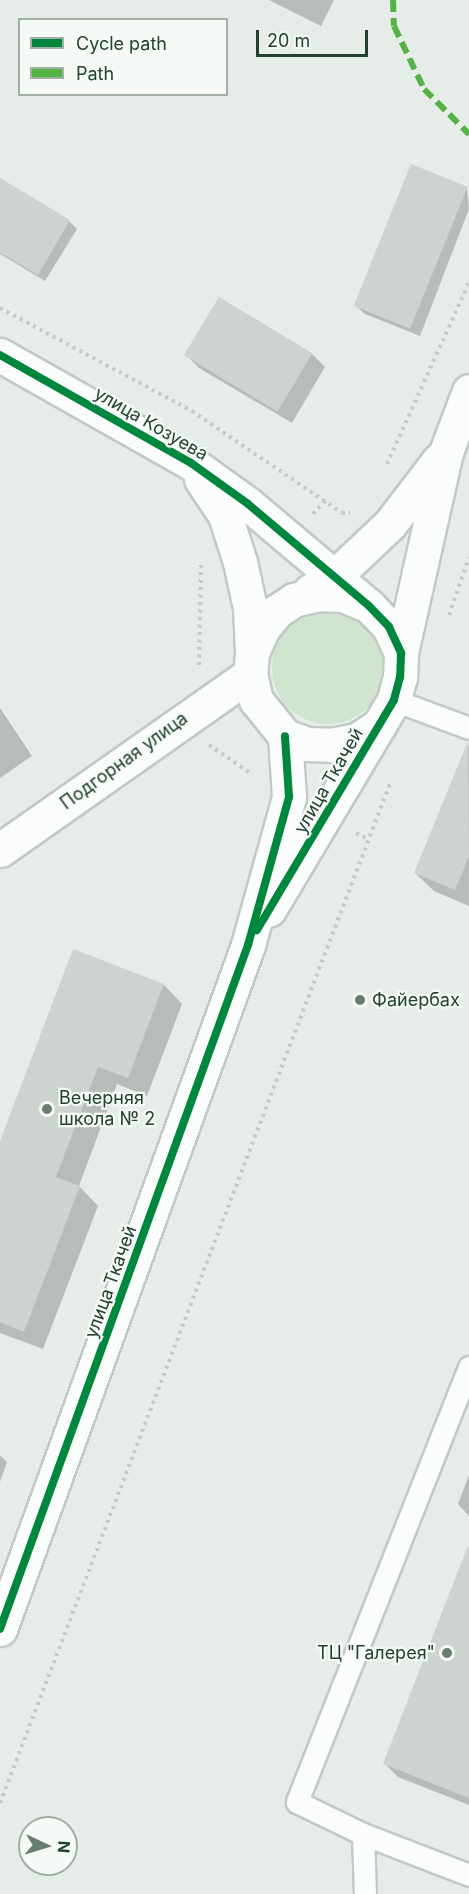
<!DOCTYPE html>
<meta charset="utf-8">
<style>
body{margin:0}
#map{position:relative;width:469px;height:1894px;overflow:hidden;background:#e6ece8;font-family:Inter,sans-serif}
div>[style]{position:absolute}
.green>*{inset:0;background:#cfe5d0}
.round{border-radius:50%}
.shadow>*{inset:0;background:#0003}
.building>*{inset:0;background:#cdd3cf;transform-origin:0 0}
.path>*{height:4px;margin-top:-2px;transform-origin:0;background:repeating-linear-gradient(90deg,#c2cbc5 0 3px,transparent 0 7.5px)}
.roads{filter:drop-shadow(2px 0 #c3c9c5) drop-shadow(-2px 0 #c3c9c5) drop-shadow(0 2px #c3c9c5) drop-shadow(0 -2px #c3c9c5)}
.service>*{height:21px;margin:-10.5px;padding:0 10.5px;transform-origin:10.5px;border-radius:10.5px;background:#fbfcfc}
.minor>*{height:33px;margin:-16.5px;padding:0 16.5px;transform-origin:16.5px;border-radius:16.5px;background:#fbfcfc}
.tertiary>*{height:33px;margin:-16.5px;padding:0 16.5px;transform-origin:16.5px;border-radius:16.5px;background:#fbfcfc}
.quiet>*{height:6px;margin-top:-3px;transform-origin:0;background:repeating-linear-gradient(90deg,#55b346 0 12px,transparent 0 18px)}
.cycleway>*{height:8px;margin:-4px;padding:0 4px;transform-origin:4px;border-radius:4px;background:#00873e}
.dots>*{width:16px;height:16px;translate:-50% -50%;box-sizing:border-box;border:3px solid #f5faf6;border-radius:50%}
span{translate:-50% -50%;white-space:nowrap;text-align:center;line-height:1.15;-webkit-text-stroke:4.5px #f5faf6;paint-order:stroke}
.street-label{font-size:18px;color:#224130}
.poi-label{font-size:18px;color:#224130}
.left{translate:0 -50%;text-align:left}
.right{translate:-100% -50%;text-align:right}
.legend{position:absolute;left:18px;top:18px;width:210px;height:78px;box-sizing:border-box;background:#f5faf6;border:2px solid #a1b0a7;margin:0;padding:8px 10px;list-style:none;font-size:18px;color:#224130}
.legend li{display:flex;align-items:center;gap:12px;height:30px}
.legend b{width:30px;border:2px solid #a1b0a7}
.north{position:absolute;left:18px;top:1816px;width:60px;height:60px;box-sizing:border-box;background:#f5faf6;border:2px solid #a1b0a7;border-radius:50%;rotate:94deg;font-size:16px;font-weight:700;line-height:24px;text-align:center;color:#224130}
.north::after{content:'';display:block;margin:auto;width:21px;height:27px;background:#677d70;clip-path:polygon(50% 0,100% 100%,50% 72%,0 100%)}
.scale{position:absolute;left:256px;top:30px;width:112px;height:27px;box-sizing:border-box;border:3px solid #224130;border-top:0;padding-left:8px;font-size:18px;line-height:21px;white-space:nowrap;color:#224130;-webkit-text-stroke:4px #f5faf6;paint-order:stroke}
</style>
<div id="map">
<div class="green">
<i class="round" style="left:272px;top:612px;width:112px;height:112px"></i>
</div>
<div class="shadow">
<i style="clip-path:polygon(269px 0,334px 0,321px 26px)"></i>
<i style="clip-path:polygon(0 180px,70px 222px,77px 229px,45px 281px,0 254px)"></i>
<i style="clip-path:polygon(467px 188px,469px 209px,420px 336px,365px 314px,357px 307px)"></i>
<i style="clip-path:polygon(312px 354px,325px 367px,292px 423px,199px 368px,186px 355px)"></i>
<i style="clip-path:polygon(0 708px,32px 756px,0 778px)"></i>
<i style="clip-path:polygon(469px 745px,469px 906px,434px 891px,415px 873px)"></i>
<i style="clip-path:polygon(164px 985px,182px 1004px,147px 1096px,117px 1084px,79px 1186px,98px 1206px,43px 1349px,0 1333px,0 1145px)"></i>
<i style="clip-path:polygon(0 1455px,7px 1462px,0 1482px)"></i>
<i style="clip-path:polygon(469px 1475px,469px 1516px,458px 1504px)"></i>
<i style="clip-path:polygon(469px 1546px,469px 1805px,398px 1777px,385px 1764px)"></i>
</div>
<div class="building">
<i style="left:411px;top:164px;width:61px;height:153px;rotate:22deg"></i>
<i style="clip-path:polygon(0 178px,70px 220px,38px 275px,0 253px)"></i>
<i style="left:219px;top:297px;width:109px;height:68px;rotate:31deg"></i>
<i style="clip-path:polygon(468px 741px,469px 856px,455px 890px,414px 873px)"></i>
<i style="clip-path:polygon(73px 949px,164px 984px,128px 1078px,98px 1067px,56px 1177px,80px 1186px,24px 1332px,0 1322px,0 1141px)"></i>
<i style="clip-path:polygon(467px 1548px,469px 1548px,469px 1798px,383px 1764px)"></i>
</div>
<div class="path">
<i style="left:0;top:308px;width:218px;rotate:28.2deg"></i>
<i style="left:192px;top:411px;width:181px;rotate:34.2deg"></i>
<i style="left:342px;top:513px;width:8px"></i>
<i style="left:387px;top:464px;width:200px;rotate:-65.7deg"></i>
<i style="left:313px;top:514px;width:18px;rotate:-47deg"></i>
<i style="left:449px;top:615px;width:61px;rotate:-71deg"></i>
<i style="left:199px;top:665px;width:100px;rotate:-88.9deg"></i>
<i style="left:209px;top:745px;width:50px;rotate:34.3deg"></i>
<i style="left:356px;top:833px;width:13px;rotate:27deg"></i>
<i style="left:0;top:1803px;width:1094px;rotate:-69.06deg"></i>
</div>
<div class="roads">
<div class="service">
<i style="left:394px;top:700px;width:80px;rotate:20.5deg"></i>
<i style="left:469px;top:1367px;width:468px;rotate:111.6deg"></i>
<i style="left:297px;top:1802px;width:73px;rotate:25.9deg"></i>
<i style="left:363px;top:1834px;width:114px;rotate:21.1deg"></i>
<i style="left:363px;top:1834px;width:60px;rotate:88.1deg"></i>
</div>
<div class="minor">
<i style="left:310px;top:591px;width:28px;rotate:-30deg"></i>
<i style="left:334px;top:577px;width:77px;rotate:-43.4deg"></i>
<i style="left:390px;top:524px;width:81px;rotate:-52.6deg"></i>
<i style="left:401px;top:653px;width:206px;rotate:-77.4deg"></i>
<i style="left:446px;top:452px;width:65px;rotate:-69.3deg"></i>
<i style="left:0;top:850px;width:306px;rotate:-35.1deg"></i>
</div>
<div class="tertiary">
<i style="left:0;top:355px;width:219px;rotate:29.5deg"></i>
<i style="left:191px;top:463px;width:70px;rotate:35.7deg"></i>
<i style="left:248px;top:504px;width:158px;rotate:40.1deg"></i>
<i style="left:369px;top:606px;width:29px;rotate:46deg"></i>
<i style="left:389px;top:627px;width:29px;rotate:65deg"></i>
<i style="left:401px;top:653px;width:24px;rotate:92deg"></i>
<i style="left:400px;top:677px;width:24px;rotate:105deg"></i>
<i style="left:394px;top:700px;width:244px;rotate:120.8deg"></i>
<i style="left:201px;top:479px;width:43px;rotate:56.3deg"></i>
<i style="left:225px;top:515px;width:49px;rotate:72.3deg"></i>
<i style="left:240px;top:562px;width:47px;rotate:77.7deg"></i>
<i style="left:250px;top:608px;width:43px;rotate:87.3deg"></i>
<i style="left:362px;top:603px;width:21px;rotate:-157deg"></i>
<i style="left:343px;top:595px;width:24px;rotate:-178deg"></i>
<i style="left:319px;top:594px;width:26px;rotate:167deg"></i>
<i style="left:294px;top:600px;width:20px;rotate:147deg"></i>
<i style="left:277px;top:611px;width:22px;rotate:129deg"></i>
<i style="left:263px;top:628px;width:27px;rotate:114deg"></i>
<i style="left:252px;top:653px;width:21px;rotate:95deg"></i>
<i style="left:250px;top:674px;width:27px;rotate:77deg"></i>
<i style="left:256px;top:700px;width:46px;rotate:51.1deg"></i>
<i style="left:285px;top:736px;width:23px;rotate:20deg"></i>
<i style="left:307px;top:744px;width:24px;rotate:2deg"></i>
<i style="left:331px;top:745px;width:26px;rotate:-11deg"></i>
<i style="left:357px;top:740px;width:27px;rotate:-34deg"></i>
<i style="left:0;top:1629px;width:728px;rotate:-70.07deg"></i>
<i style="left:248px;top:945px;width:154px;rotate:-74.5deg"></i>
<i style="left:289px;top:797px;width:61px;rotate:-93.8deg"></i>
</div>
</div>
<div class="quiet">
<i style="left:393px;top:0;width:26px;rotate:88deg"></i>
<i style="left:394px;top:26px;width:70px;rotate:64.5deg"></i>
<i style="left:424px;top:89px;width:64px;rotate:45deg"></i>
</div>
<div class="cycleway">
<i style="left:0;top:355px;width:219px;rotate:29.5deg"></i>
<i style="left:191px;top:463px;width:70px;rotate:35.7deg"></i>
<i style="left:248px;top:504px;width:158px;rotate:40.1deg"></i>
<i style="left:369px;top:606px;width:29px;rotate:46deg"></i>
<i style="left:389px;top:627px;width:29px;rotate:65deg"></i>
<i style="left:401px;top:653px;width:24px;rotate:92deg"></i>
<i style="left:400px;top:677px;width:24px;rotate:105deg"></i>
<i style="left:394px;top:700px;width:268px;rotate:120.8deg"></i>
<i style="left:0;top:1629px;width:728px;rotate:-70.07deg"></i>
<i style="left:248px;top:945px;width:154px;rotate:-74.5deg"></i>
<i style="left:289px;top:797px;width:61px;rotate:-93.8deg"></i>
</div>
<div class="dots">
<i style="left:360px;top:1000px;background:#677d70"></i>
<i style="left:47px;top:1109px;background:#677d70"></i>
<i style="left:447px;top:1653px;background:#677d70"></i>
</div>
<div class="street-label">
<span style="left:151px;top:424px;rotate:30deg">улица Козуева</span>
<span style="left:124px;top:761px;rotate:-36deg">Подгорная улица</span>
<span style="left:329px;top:781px;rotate:-60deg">улица Ткачей</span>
<span style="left:111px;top:1282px;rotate:-70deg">улица Ткачей</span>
</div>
<div class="poi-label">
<span class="left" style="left:372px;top:1000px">Файербах</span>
<span class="left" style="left:59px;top:1109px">Вечерняя<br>школа № 2</span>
<span class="right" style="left:435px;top:1653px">ТЦ "Галерея"</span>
</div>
<ul class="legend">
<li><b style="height:8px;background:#00873e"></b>Cycle path</li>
<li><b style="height:8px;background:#55b346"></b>Path</li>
</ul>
<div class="north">N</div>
<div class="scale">20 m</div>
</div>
